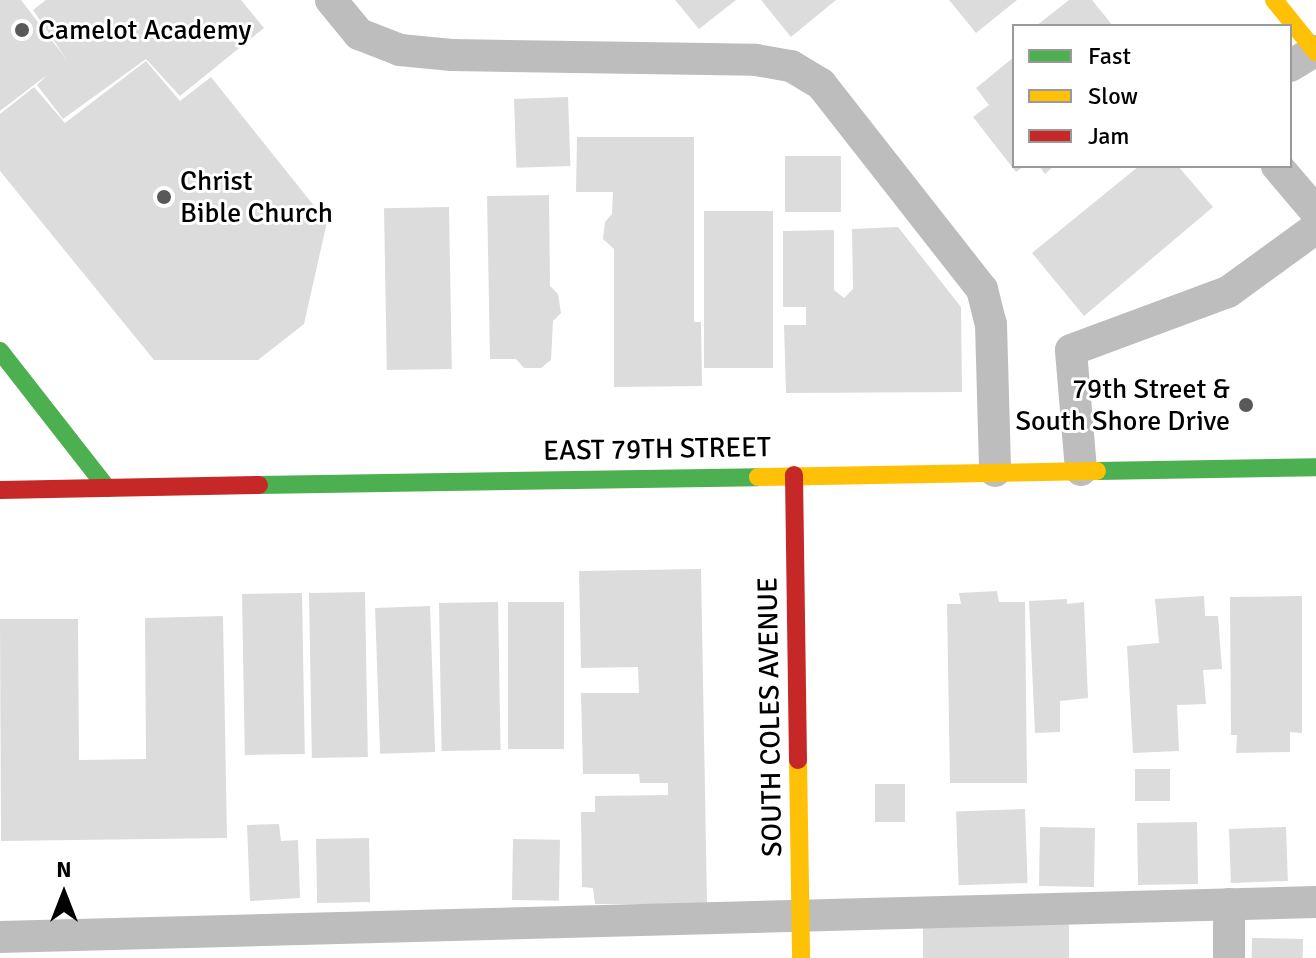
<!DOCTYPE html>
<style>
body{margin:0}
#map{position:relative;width:1316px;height:958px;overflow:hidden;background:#fff;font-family:Signika,sans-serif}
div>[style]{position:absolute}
.building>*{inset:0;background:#dcdcdc;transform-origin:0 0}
.lane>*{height:32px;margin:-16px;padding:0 16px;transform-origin:16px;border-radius:16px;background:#bdbdbd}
.fast>*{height:18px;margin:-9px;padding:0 9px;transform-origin:9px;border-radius:9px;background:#4caf50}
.slow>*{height:18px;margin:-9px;padding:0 9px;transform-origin:9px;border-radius:9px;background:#ffc107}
.jam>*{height:18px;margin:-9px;padding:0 9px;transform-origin:9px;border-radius:9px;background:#c62828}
.dots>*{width:22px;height:22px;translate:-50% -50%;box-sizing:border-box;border:4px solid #fff;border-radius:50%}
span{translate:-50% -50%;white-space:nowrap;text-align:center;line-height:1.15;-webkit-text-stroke:6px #fff;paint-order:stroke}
.poi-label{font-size:28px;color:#000}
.left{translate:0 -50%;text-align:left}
.right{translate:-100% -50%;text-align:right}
.street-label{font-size:28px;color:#000}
.legend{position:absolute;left:1012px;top:24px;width:280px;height:144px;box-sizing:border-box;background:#fff;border:2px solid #999;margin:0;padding:10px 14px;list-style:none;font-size:24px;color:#000}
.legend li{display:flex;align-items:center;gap:16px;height:40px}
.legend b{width:40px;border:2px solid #999}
.north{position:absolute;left:24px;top:854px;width:80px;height:80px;-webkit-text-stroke:6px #fff;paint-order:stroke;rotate:0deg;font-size:22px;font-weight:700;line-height:32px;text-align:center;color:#000}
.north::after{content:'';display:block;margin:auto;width:28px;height:36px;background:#000;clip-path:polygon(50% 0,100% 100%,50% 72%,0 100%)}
</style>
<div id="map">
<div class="building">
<i style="clip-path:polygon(0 0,21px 0,67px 60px,33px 10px,46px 0,241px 0,264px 28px,180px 96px,146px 59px,63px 119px,37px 85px,47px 75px,0 111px)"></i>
<i style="clip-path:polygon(675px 0,736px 0,699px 29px)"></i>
<i style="clip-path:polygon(761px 0,836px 0,791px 37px)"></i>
<i style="clip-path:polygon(949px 0,1017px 0,976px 33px)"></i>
<i style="clip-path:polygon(1069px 0,1092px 0,1113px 26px,1036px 26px)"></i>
<i style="clip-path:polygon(1014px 57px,1014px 166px,1024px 166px,1016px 172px,973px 117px,989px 105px,976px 88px)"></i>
<i style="clip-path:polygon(146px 61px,180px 101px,211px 77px,327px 222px,304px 324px,258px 360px,154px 360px,0 171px,0 114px,34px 87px,65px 123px)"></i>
<i style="left:568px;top:97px;width:69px;height:54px;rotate:88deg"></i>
<i style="clip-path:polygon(577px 137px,694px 137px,694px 322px,701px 322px,702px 386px,614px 387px,614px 249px,603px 239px,605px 222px,612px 214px,613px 192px,576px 192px)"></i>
<i style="left:841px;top:156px;width:56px;height:56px;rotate:90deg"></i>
<i style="clip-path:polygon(1039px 166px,1054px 166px,1045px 174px)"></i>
<i style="clip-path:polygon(1139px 166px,1178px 166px,1213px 207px,1084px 316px,1032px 253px)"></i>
<i style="clip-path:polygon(549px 195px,550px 286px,558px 294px,561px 313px,553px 321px,551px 360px,541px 368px,524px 368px,516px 359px,490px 359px,487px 196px)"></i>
<i style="left:449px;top:207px;width:162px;height:65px;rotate:89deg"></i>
<i style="left:773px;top:211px;width:157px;height:69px;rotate:90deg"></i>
<i style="clip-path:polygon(898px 227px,961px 307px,962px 392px,786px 393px,784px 325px,806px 325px,806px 307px,783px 307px,783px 231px,834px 230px,834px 290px,844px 298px,853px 289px,852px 229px)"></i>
<i style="clip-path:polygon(701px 569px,707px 904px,595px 904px,593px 888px,582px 887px,581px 812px,595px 812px,595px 796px,668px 795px,668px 783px,640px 783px,639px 774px,583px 774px,581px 693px,639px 693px,638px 667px,581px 668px,579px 571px)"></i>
<i style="clip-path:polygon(997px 591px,999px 602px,1025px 602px,1027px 783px,950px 783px,947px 604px,961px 604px,959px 593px)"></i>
<i style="left:365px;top:592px;width:165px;height:56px;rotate:89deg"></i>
<i style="left:302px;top:593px;width:161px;height:60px;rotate:89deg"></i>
<i style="clip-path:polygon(1204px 596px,1205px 616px,1218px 616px,1222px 669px,1203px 670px,1206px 704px,1177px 705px,1179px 751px,1133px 753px,1127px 646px,1159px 643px,1155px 599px)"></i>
<i style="clip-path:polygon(1302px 596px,1302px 733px,1290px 732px,1290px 752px,1236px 753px,1237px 735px,1231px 735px,1230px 597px)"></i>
<i style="clip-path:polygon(1067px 599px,1067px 604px,1084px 602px,1088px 698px,1060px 701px,1060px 732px,1035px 733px,1029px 601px)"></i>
<i style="left:498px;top:602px;width:148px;height:59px;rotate:89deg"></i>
<i style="left:508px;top:602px;width:56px;height:147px"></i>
<i style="left:430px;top:606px;width:146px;height:55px;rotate:88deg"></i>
<i style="clip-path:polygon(223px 616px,227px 838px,1px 841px,0 619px,78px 619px,79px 760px,146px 759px,145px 618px)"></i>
<i style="left:1135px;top:769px;width:35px;height:32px"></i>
<i style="left:875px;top:784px;width:30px;height:38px"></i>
<i style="left:1025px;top:809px;width:74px;height:69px;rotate:88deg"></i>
<i style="left:1197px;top:822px;width:62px;height:60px;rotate:89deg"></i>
<i style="clip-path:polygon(279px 824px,281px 841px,298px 840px,300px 898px,250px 901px,247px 825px)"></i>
<i style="left:1040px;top:827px;width:55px;height:59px;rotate:1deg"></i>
<i style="left:1286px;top:827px;width:54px;height:57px;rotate:88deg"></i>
<i style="left:369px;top:838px;width:64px;height:53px;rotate:89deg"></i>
<i style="left:513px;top:839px;width:47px;height:61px;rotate:1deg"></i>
<i style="left:1069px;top:915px;width:43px;height:146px;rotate:90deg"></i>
<i style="left:1252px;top:938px;width:51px;height:20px;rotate:1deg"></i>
</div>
<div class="lane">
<i style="left:331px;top:0;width:44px;rotate:50.5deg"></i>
<i style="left:359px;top:34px;width:44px;rotate:21.3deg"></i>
<i style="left:400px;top:50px;width:52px;rotate:5.5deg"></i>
<i style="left:452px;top:55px;width:304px;rotate:0.9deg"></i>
<i style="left:756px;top:60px;width:36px;rotate:10deg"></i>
<i style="left:791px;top:66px;width:35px;rotate:31deg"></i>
<i style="left:821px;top:84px;width:261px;rotate:51.9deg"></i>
<i style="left:982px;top:289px;width:36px;rotate:76deg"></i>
<i style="left:991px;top:324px;width:147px;rotate:88.4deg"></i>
<i style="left:1290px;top:66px;width:29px;rotate:-31deg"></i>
<i style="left:1277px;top:166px;width:60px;rotate:49.7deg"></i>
<i style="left:1081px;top:470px;width:120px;rotate:-94.8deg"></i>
<i style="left:1071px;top:350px;width:167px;rotate:-20.3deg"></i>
<i style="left:1228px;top:292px;width:109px;rotate:-36deg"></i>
<i style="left:1229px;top:904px;width:54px;rotate:90deg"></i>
<i style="left:0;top:937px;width:1316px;rotate:-1.52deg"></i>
</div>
<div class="fast">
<i style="left:0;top:351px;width:174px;rotate:52deg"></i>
<i style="left:1097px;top:471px;width:219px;rotate:-1deg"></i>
<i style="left:259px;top:485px;width:499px;rotate:-0.9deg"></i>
</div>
<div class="slow">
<i style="left:1274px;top:0;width:67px;rotate:51.1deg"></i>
<i style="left:758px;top:477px;width:339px;rotate:-1deg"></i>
<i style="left:798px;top:760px;width:198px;rotate:89.1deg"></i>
</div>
<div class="jam">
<i style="left:794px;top:475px;width:285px;rotate:89.2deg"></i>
<i style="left:0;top:490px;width:259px;rotate:-1.1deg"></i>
</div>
<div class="dots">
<i style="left:22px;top:30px;background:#595959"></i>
<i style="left:164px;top:197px;background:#595959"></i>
<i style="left:1246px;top:405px;background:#595959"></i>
</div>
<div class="poi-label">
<span class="left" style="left:38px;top:30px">Camelot Academy</span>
<span class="left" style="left:180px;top:197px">Christ<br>Bible Church</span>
<span class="right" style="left:1230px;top:405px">79th Street &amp;<br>South Shore Drive</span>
</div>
<div class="street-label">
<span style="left:657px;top:449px;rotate:-1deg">EAST 79TH STREET</span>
<span style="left:770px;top:717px;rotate:-91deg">SOUTH COLES AVENUE</span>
</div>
<ul class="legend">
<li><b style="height:10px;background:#4caf50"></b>Fast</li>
<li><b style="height:10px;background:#ffc107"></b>Slow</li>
<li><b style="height:10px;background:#c62828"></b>Jam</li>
</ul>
<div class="north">N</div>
</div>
